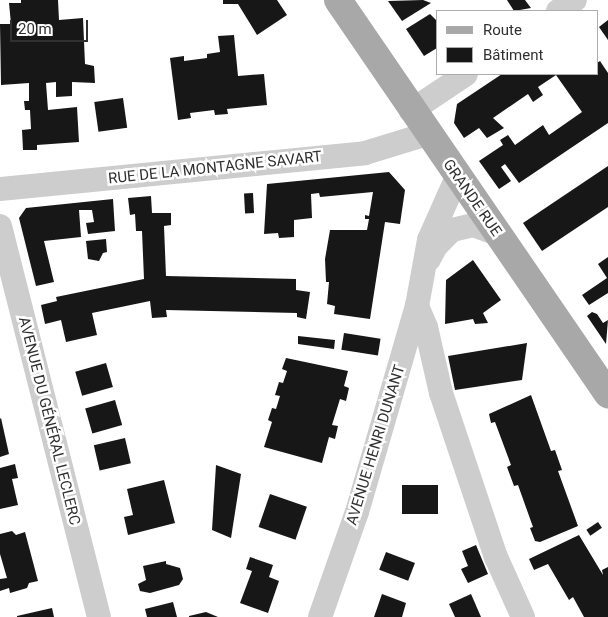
<!DOCTYPE html>
<meta charset="utf-8">
<style>
body{margin:0}
#map{position:relative;width:608px;height:617px;overflow:hidden;background:#fff;font-family:Roboto,sans-serif}
div>[style]{position:absolute}
.building>*{inset:0;background:#171717;transform-origin:0 0}
.street>*{height:24px;margin:-12px;padding:0 12px;transform-origin:12px;border-radius:12px;background:#cdcdcd}
.primary>*{height:28px;margin:-14px;padding:0 14px;transform-origin:14px;border-radius:14px;background:#a8a8a8}
span{translate:-50% -50%;white-space:nowrap;text-align:center;line-height:1.15;-webkit-text-stroke:5px #fff;paint-order:stroke}
.street-label{font-size:15px;color:#303030}
.legend{position:absolute;left:436px;top:10px;width:162px;height:65px;box-sizing:border-box;background:#fff;border:1px solid #acacac;margin:0;padding:6px 9px;list-style:none;font-size:15px;color:#303030}
.legend li{display:flex;align-items:center;gap:10px;height:25px}
.legend b{width:25px;border:1px solid #acacac}
.scale{position:absolute;left:10px;top:20px;width:78px;height:22px;box-sizing:border-box;border:2px solid #303030;border-top:0;padding-left:6px;font-size:15px;line-height:18px;white-space:nowrap;color:#303030;-webkit-text-stroke:4px #fff;paint-order:stroke}
</style>
<div id="map">
<div class="building">
<i style="clip-path:polygon(21px 0,58px 0,59px 20px,83px 18px,85px 64px,94px 66px,95px 83px,72px 82px,72px 96px,56px 97px,56px 82px,46px 83px,48px 110px,77px 107px,79px 142px,37px 145px,37px 150px,23px 150px,22px 130px,31px 129px,30px 110px,25px 110px,24px 101px,29px 101px,29px 83px,1px 85px,0 24px,11px 24px,9px 3px,21px 3px)"></i>
<i style="clip-path:polygon(223px 0,277px 0,287px 15px,257px 35px,238px 4px,223px 4px)"></i>
<i style="clip-path:polygon(423px 0,431px 3px,402px 21px,388px 1px)"></i>
<i style="clip-path:polygon(507px 0,525px 0,531px 8px,514px 11px)"></i>
<i style="clip-path:polygon(430px 14px,437px 21px,437px 48px,424px 56px,406px 29px)"></i>
<i style="clip-path:polygon(608px 20px,608px 40px,599px 27px)"></i>
<i style="clip-path:polygon(234px 35px,238px 76px,264px 74px,267px 105px,227px 109px,228px 114px,215px 115px,214px 110px,190px 113px,191px 118px,178px 120px,170px 58px,184px 56px,184px 61px,207px 58px,207px 54px,220px 52px,218px 36px)"></i>
<i style="clip-path:polygon(600px 61px,608px 73px,608px 123px,519px 183px,505px 164px,501px 167px,511px 181px,499px 189px,479px 161px,503px 145px,500px 140px,508px 135px,515px 145px,543px 125px,549px 135px,582px 112px,556px 75px,538px 87px,543px 95px,533px 102px,528px 94px,493px 118px,504px 128px,487px 138px,479px 128px,464px 138px,454px 123px,457px 104px,502px 74px,597px 74px,597px 63px)"></i>
<i style="left:123px;top:98px;width:30px;height:29px;rotate:82deg"></i>
<i style="clip-path:polygon(608px 166px,608px 207px,542px 251px,523px 223px)"></i>
<i style="clip-path:polygon(389px 172px,405px 190px,400px 224px,385px 222px,370px 319px,334px 314px,335px 306px,327px 304px,329px 282px,326px 282px,325px 259px,330px 230px,367px 230px,369px 219px,365px 219px,365px 215px,369px 216px,373px 192px,320px 197px,319px 193px,311px 194px,312px 218px,294px 220px,294px 237px,279px 238px,278px 233px,264px 234px,267px 184px)"></i>
<i style="left:253px;top:193px;width:20px;height:9px;rotate:87deg"></i>
<i style="clip-path:polygon(151px 196px,152px 213px,171px 213px,171px 225px,164px 226px,166px 276px,296px 279px,296px 290px,310px 292px,306px 319px,297px 317px,297px 313px,166px 310px,167px 317px,152px 318px,150px 301px,92px 313px,97px 335px,66px 342px,61px 320px,45px 324px,41px 305px,57px 301px,56px 297px,144px 279px,142px 231px,136px 231px,135px 214px,130px 215px,128px 198px)"></i>
<i style="clip-path:polygon(113px 199px,115px 231px,88px 234px,86px 223px,94px 222px,92px 210px,79px 210px,81px 237px,44px 241px,54px 282px,36px 286px,19px 218px,26px 208px)"></i>
<i style="clip-path:polygon(106px 239px,107px 252px,103px 253px,99px 261px,88px 259px,86px 241px)"></i>
<i style="clip-path:polygon(608px 257px,608px 293px,589px 305px,582px 295px,607px 278px,598px 264px)"></i>
<i style="clip-path:polygon(473px 260px,501px 300px,483px 313px,488px 323px,475px 324px,473px 319px,445px 324px,446px 280px)"></i>
<i style="clip-path:polygon(592px 312px,597px 314px,603px 323px,608px 320px,606px 344px,587px 316px)"></i>
<i style="left:344px;top:333px;width:37px;height:17px;rotate:9deg"></i>
<i style="clip-path:polygon(298px 336px,335px 340px,334px 349px,298px 344px)"></i>
<i style="clip-path:polygon(527px 343px,522px 380px,455px 390px,448px 356px)"></i>
<i style="clip-path:polygon(286px 358px,348px 371px,344px 386px,349px 388px,346px 401px,340px 399px,332px 425px,338px 426px,335px 439px,329px 437px,322px 463px,264px 447px,272px 422px,268px 420px,272px 408px,276px 409px,280px 396px,275px 395px,279px 382px,283px 383px,287px 371px,282px 369px)"></i>
<i style="left:106px;top:363px;width:25px;height:32px;rotate:74deg"></i>
<i style="clip-path:polygon(531px 395px,551px 451px,555px 450px,562px 470px,558px 471px,578px 526px,540px 542px,535px 541px,530px 528px,533px 527px,518px 485px,514px 486px,507px 467px,511px 465px,495px 422px,491px 423px,489px 414px)"></i>
<i style="left:115px;top:400px;width:26px;height:31px;rotate:74deg"></i>
<i style="clip-path:polygon(1px 418px,9px 454px,0 457px,0 419px)"></i>
<i style="left:125px;top:438px;width:26px;height:32px;rotate:77deg"></i>
<i style="clip-path:polygon(15px 464px,18px 478px,12px 479px,18px 505px,0 509px,0 468px)"></i>
<i style="clip-path:polygon(216px 465px,241px 474px,231px 538px,212px 530px)"></i>
<i style="clip-path:polygon(164px 480px,175px 523px,128px 535px,124px 517px,133px 515px,127px 489px)"></i>
<i style="left:402px;top:485px;width:36px;height:29px"></i>
<i style="left:270px;top:494px;width:39px;height:35px;rotate:19deg"></i>
<i style="left:598px;top:522px;width:7px;height:14px;rotate:56deg"></i>
<i style="clip-path:polygon(12px 531px,16px 535px,25px 532px,38px 581px,29px 583px,27px 588px,10px 593px,9px 588px,0 591px,0 579px,7px 578px,0 554px,0 534px)"></i>
<i style="clip-path:polygon(579px 535px,603px 575px,602px 570px,608px 567px,608px 617px,584px 617px,573px 597px,569px 600px,548px 564px,534px 570px,529px 559px)"></i>
<i style="clip-path:polygon(476px 545px,488px 574px,468px 583px,461px 569px,468px 566px,462px 551px)"></i>
<i style="left:386px;top:552px;width:31px;height:19px;rotate:21deg"></i>
<i style="clip-path:polygon(250px 557px,273px 565px,269px 577px,279px 581px,268px 613px,240px 603px,252px 571px,246px 569px)"></i>
<i style="clip-path:polygon(166px 561px,166px 564px,180px 568px,183px 579px,179px 585px,150px 593px,140px 591px,138px 584px,146px 580px,143px 566px)"></i>
<i style="clip-path:polygon(382px 594px,406px 603px,402px 617px,374px 617px)"></i>
<i style="clip-path:polygon(471px 594px,481px 617px,455px 617px,449px 604px)"></i>
<i style="clip-path:polygon(173px 602px,177px 617px,147px 617px,145px 609px)"></i>
<i style="clip-path:polygon(52px 608px,54px 617px,17px 617px,17px 616px)"></i>
<i style="clip-path:polygon(206px 612px,218px 617px,189px 617px,189px 616px)"></i>
</div>
<div class="street">
<i style="left:558px;top:11px;width:20px;rotate:-33deg"></i>
<i style="left:411px;top:111px;width:66px;rotate:-33.9deg"></i>
<i style="left:0;top:189px;width:367px;rotate:-5.6deg"></i>
<i style="left:365px;top:153px;width:65px;rotate:-17deg"></i>
<i style="left:0;top:226px;width:403px;rotate:75.8deg"></i>
<i style="left:429px;top:259px;width:15px;rotate:-62deg"></i>
<i style="left:436px;top:246px;width:23px;rotate:-45deg"></i>
<i style="left:452px;top:230px;width:22px;rotate:-13deg"></i>
<i style="left:473px;top:225px;width:27px;rotate:20deg"></i>
<i style="left:417px;top:306px;width:23px;rotate:67deg"></i>
<i style="left:426px;top:327px;width:68px;rotate:77.2deg"></i>
<i style="left:441px;top:393px;width:173px;rotate:71.5deg"></i>
<i style="left:496px;top:557px;width:66px;rotate:65.8deg"></i>
<i style="left:320px;top:617px;width:111px;rotate:-70.6deg"></i>
<i style="left:357px;top:512px;width:215px;rotate:-73.8deg"></i>
<i style="left:417px;top:306px;width:67px;rotate:-79.7deg"></i>
<i style="left:429px;top:240px;width:69px;rotate:-66deg"></i>
</div>
<div class="primary">
<i style="left:338px;top:0;width:478px;rotate:55.6deg"></i>
</div>
<div class="street-label">
<span style="left:215px;top:168px;rotate:-6deg">RUE DE LA MONTAGNE SAVART</span>
<span style="left:472px;top:198px;rotate:55deg">GRANDE RUE</span>
<span style="left:49px;top:421px;rotate:76deg">AVENUE DU GÉNÉRAL LECLERC</span>
<span style="left:376px;top:445px;rotate:-73deg">AVENUE HENRI DUNANT</span>
</div>
<ul class="legend">
<li><b style="height:6px;background:#a8a8a8"></b>Route</li>
<li><b style="height:14px;background:#171717"></b>Bâtiment</li>
</ul>
<div class="scale">20 m</div>
</div>
